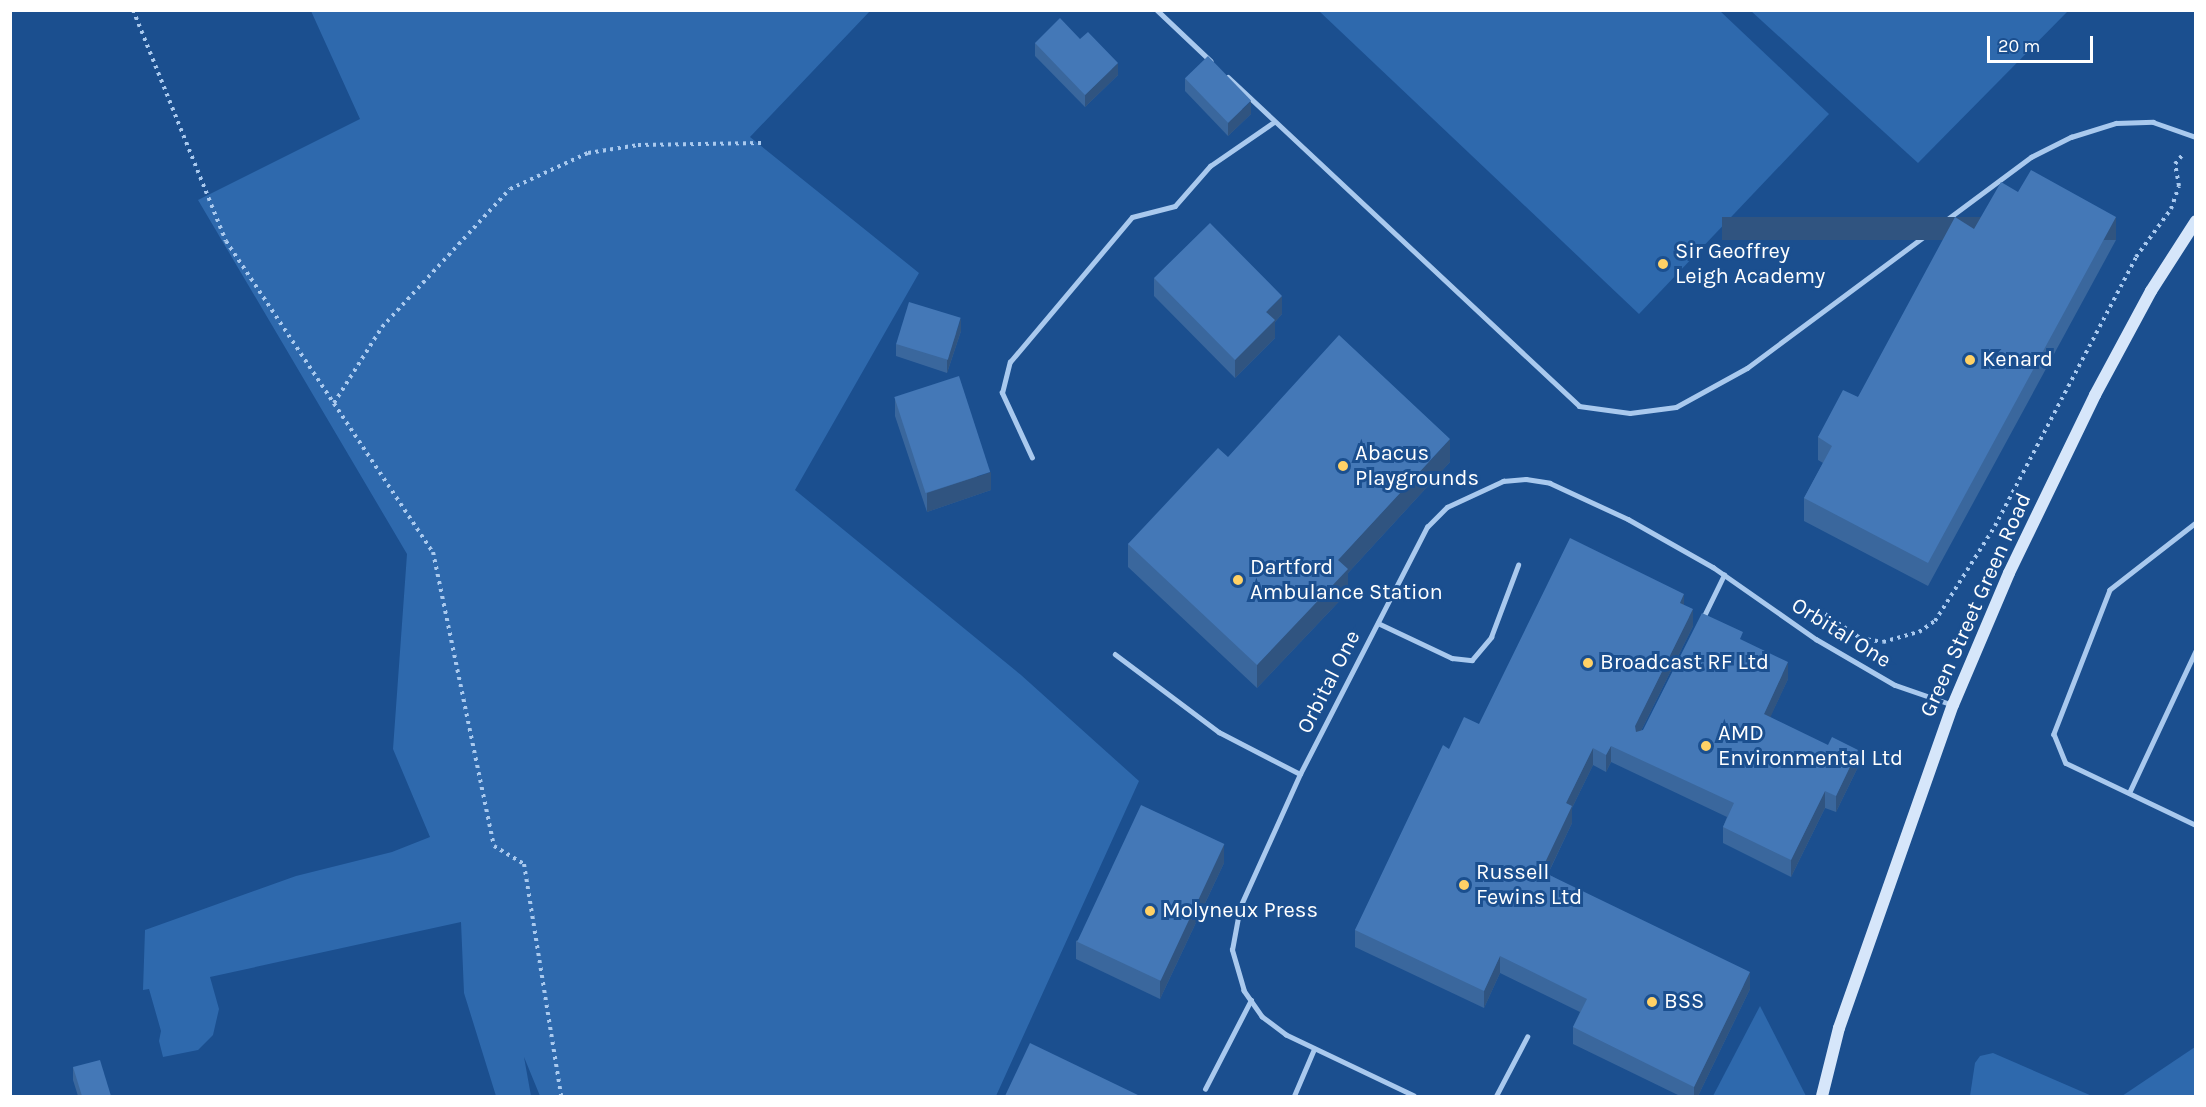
<!DOCTYPE html>
<style>
body{margin:0}
#map{position:relative;width:2206px;height:1107px;overflow:hidden;background:#1b4f8f;font-family:Karla,sans-serif}
div>[style]{position:absolute}
.green>*{inset:0;background:#2e69ad}
.path>*{height:4px;margin-top:-2px;transform-origin:0;background:repeating-linear-gradient(90deg,#a9c9ee 0 3px,transparent 0 7.5px)}
.service>*{height:4.5px;margin:-2.25px;padding:0 2.25px;transform-origin:2.25px;border-radius:2.25px;background:#a9c9ee}
.secondary>*{height:12px;margin:-6px;padding:0 6px;transform-origin:6px;border-radius:6px;background:#d6e6fa}
.wall>*{inset:0;background:#3a679d}
.shaded-wall>*{inset:0;background:#305480;transform-origin:0 0}
.building>*{inset:0;background:#4478b7;transform-origin:0 0}
.dots>*{width:16px;height:16px;translate:-50% -50%;box-sizing:border-box;border:3px solid #1b4f8f;border-radius:50%}
span{translate:-50% -50%;white-space:nowrap;text-align:center;line-height:1.15;-webkit-text-stroke:6px #1b4f8f;paint-order:stroke}
.poi-label{font-size:22px;color:#fff}
.left{translate:0 -50%;text-align:left}
.street-label{font-size:22px;color:#fff}
.frame{position:absolute;inset:0;border:12px solid #fff;pointer-events:none}
.scale{position:absolute;left:1987px;top:36px;width:106px;height:27px;box-sizing:border-box;border:3px solid #fff;border-top:0;padding-left:8px;font-size:18px;line-height:21px;white-space:nowrap;color:#fff;-webkit-text-stroke:4px #1b4f8f;paint-order:stroke}
</style>
<div id="map">
<div class="green">
<i style="clip-path:polygon(311px 11px,870px 11px,750px 137px,919px 273px,795px 490px,1021px 675px,1139px 781px,996px 1096px,540px 1096px,524px 1057px,531px 1096px,496px 1096px,464px 993px,461px 922px,210px 977px,219px 1009px,213px 1035px,198px 1050px,163px 1057px,159px 1041px,161px 1031px,149px 989px,143px 990px,145px 930px,296px 876px,392px 852px,430px 837px,393px 749px,407px 554px,198px 200px,360px 119px)"></i>
<i style="clip-path:polygon(1319px 11px,1720px 11px,1829px 114px,1639px 314px)"></i>
<i style="clip-path:polygon(1751px 11px,2068px 11px,1918px 163px)"></i>
<i style="clip-path:polygon(1760px 1006px,1806px 1096px,1713px 1096px)"></i>
<i style="clip-path:polygon(2195px 1047px,2195px 1096px,2122px 1096px)"></i>
<i style="clip-path:polygon(1993px 1053px,2092px 1096px,1970px 1096px,1975px 1063px,1980px 1056px)"></i>
</div>
<div class="path">
<i style="left:133px;top:10px;width:249px;rotate:68.1deg"></i>
<i style="left:226px;top:241px;width:374px;rotate:56.4deg"></i>
<i style="left:433px;top:552px;width:300px;rotate:78.3deg"></i>
<i style="left:494px;top:846px;width:35px;rotate:31deg"></i>
<i style="left:524px;top:864px;width:235px;rotate:80.9deg"></i>
<i style="left:334px;top:403px;width:90px;rotate:-57.7deg"></i>
<i style="left:382px;top:327px;width:188px;rotate:-47.2deg"></i>
<i style="left:510px;top:189px;width:86px;rotate:-24.8deg"></i>
<i style="left:588px;top:153px;width:51px;rotate:-9.1deg"></i>
<i style="left:638px;top:145px;width:123px;rotate:-0.9deg"></i>
<i style="left:1819px;top:610px;width:50px;rotate:34.3deg"></i>
<i style="left:1860px;top:638px;width:23px;rotate:10deg"></i>
<i style="left:1883px;top:642px;width:37px;rotate:-16deg"></i>
<i style="left:1919px;top:632px;width:19px;rotate:-35deg"></i>
<i style="left:1935px;top:621px;width:112px;rotate:-57.7deg"></i>
<i style="left:1995px;top:526px;width:304px;rotate:-62.3deg"></i>
<i style="left:2136px;top:257px;width:59px;rotate:-53.9deg"></i>
<i style="left:2171px;top:209px;width:24px;rotate:-71deg"></i>
<i style="left:2179px;top:186px;width:22px;rotate:-100deg"></i>
<i style="left:2175px;top:164px;width:13px;rotate:-51deg"></i>
</div>
<div class="service">
<i style="left:1157px;top:10px;width:74px;rotate:43.4deg"></i>
<i style="left:1228px;top:77px;width:481px;rotate:43.1deg"></i>
<i style="left:1579px;top:406px;width:51px;rotate:7.8deg"></i>
<i style="left:1630px;top:413px;width:46px;rotate:-7.4deg"></i>
<i style="left:1676px;top:407px;width:81px;rotate:-28.8deg"></i>
<i style="left:1747px;top:368px;width:354px;rotate:-36.6deg"></i>
<i style="left:2031px;top:157px;width:45px;rotate:-26.6deg"></i>
<i style="left:2071px;top:137px;width:47px;rotate:-17.3deg"></i>
<i style="left:2116px;top:123px;width:37px;rotate:-2deg"></i>
<i style="left:2153px;top:122px;width:46px;rotate:19.2deg"></i>
<i style="left:1032px;top:458px;width:72px;rotate:-114.8deg"></i>
<i style="left:1002px;top:393px;width:32px;rotate:-76deg"></i>
<i style="left:1010px;top:362px;width:189px;rotate:-49.9deg"></i>
<i style="left:1132px;top:217px;width:44px;rotate:-14.3deg"></i>
<i style="left:1175px;top:206px;width:53px;rotate:-48.8deg"></i>
<i style="left:1210px;top:166px;width:78px;rotate:-34.5deg"></i>
<i style="left:2196px;top:523px;width:109px;rotate:142.1deg"></i>
<i style="left:2110px;top:590px;width:155px;rotate:111.3deg"></i>
<i style="left:2054px;top:734px;width:31px;rotate:68deg"></i>
<i style="left:2066px;top:763px;width:144px;rotate:25.5deg"></i>
<i style="left:1703px;top:618px;width:48px;rotate:-64deg"></i>
<i style="left:1378px;top:623px;width:82px;rotate:25.3deg"></i>
<i style="left:1452px;top:658px;width:20px;rotate:6deg"></i>
<i style="left:1472px;top:660px;width:30px;rotate:-50deg"></i>
<i style="left:1491px;top:637px;width:77px;rotate:-69.4deg"></i>
<i style="left:1115px;top:654px;width:130px;rotate:36.9deg"></i>
<i style="left:1219px;top:732px;width:91px;rotate:27.4deg"></i>
<i style="left:2129px;top:793px;width:158px;rotate:-64.9deg"></i>
<i style="left:1205px;top:1089px;width:100px;rotate:-62.7deg"></i>
<i style="left:1294px;top:1096px;width:51px;rotate:-66.9deg"></i>
<i style="left:1414px;top:1096px;width:142px;rotate:-154.5deg"></i>
<i style="left:1286px;top:1035px;width:30px;rotate:-143deg"></i>
<i style="left:1262px;top:1017px;width:32px;rotate:-125deg"></i>
<i style="left:1244px;top:991px;width:43px;rotate:-106.3deg"></i>
<i style="left:1232px;top:950px;width:44px;rotate:-79.5deg"></i>
<i style="left:1240px;top:907px;width:146px;rotate:-65.7deg"></i>
<i style="left:1300px;top:774px;width:278px;rotate:-62.8deg"></i>
<i style="left:1427px;top:527px;width:28px;rotate:-45deg"></i>
<i style="left:1447px;top:507px;width:62px;rotate:-24.9deg"></i>
<i style="left:1503px;top:481px;width:23px;rotate:-5deg"></i>
<i style="left:1526px;top:479px;width:24px;rotate:9deg"></i>
<i style="left:1550px;top:483px;width:86px;rotate:24.8deg"></i>
<i style="left:1628px;top:519px;width:98px;rotate:29.5deg"></i>
<i style="left:1713px;top:567px;width:126px;rotate:35deg"></i>
<i style="left:1816px;top:639px;width:91px;rotate:30.2deg"></i>
<i style="left:1895px;top:685px;width:61px;rotate:19deg"></i>
<i style="left:1496px;top:1096px;width:67px;rotate:-62.3deg"></i>
</div>
<div class="secondary">
<i style="left:1822px;top:1096px;width:70px;rotate:-76deg"></i>
<i style="left:1839px;top:1028px;width:343px;rotate:-70.6deg"></i>
<i style="left:1953px;top:705px;width:143px;rotate:-67deg"></i>
<i style="left:2009px;top:573px;width:198px;rotate:-64.2deg"></i>
<i style="left:2095px;top:395px;width:118px;rotate:-61.7deg"></i>
<i style="left:2151px;top:291px;width:83px;rotate:-57.3deg"></i>
</div>
<div class="wall">
<i style="clip-path:polygon(1080px 39px,1118px 75px,1085px 107px,1035px 56px,1035px 43px)"></i>
<i style="clip-path:polygon(1185px 78px,1251px 114px,1228px 136px,1185px 91px)"></i>
<i style="clip-path:polygon(2018px 192px,2116px 240px,1928px 586px,1804px 521px,1804px 498px,1823px 463px,1818px 460px,1818px 437px,1858px 397px,1974px 229px)"></i>
<i style="clip-path:polygon(1154px 278px,1282px 314px,1275px 322px,1275px 338px,1235px 378px,1154px 296px)"></i>
<i style="clip-path:polygon(961px 331px,947px 373px,896px 356px,896px 344px)"></i>
<i style="clip-path:polygon(895px 398px,991px 490px,927px 512px,895px 416px)"></i>
<i style="clip-path:polygon(1228px 457px,1450px 462px,1348px 573px,1348px 592px,1257px 688px,1128px 567px,1128px 544px)"></i>
<i style="clip-path:polygon(1684px 605px,1693px 626px,1641px 731px,1643px 730px,1743px 641px,1788px 679px,1770px 717px,1858px 767px,1836px 812px,1825px 808px,1791px 877px,1723px 843px,1723px 827px,1727px 817px,1611px 762px,1606px 772px,1593px 765px,1572px 808px,1572px 823px,1548px 874px,1750px 989px,1698px 1096px,1680px 1096px,1573px 1044px,1573px 1027px,1580px 1012px,1500px 973px,1484px 1008px,1355px 947px,1355px 930px,1449px 749px,1479px 724px)"></i>
<i style="clip-path:polygon(1224px 863px,1160px 999px,1076px 959px,1076px 941px)"></i>
<i style="clip-path:polygon(73px 1067px,111px 1096px,78px 1096px,73px 1080px)"></i>
</div>
<div class="shaded-wall">
<i style="clip-path:polygon(1118px 63px,1118px 75px,1085px 107px,1085px 95px)"></i>
<i style="clip-path:polygon(1251px 101px,1251px 114px,1228px 136px,1228px 123px)"></i>
<i style="left:2116px;top:217px;width:23px;height:394px;rotate:90deg"></i>
<i style="clip-path:polygon(1282px 296px,1282px 314px,1275px 322px,1275px 338px,1235px 378px,1235px 360px,1266px 312px)"></i>
<i style="clip-path:polygon(961px 318px,961px 331px,947px 373px,947px 360px)"></i>
<i style="clip-path:polygon(1450px 439px,1450px 462px,1348px 573px,1348px 592px,1257px 688px,1257px 665px,1338px 560px)"></i>
<i style="clip-path:polygon(991px 472px,991px 490px,927px 512px,927px 493px)"></i>
<i style="clip-path:polygon(1684px 594px,1684px 611px,1680px 603px)"></i>
<i style="clip-path:polygon(1693px 609px,1693px 626px,1635px 743px,1635px 726px)"></i>
<i style="clip-path:polygon(1788px 662px,1788px 679px,1764px 731px,1764px 714px)"></i>
<i style="clip-path:polygon(1611px 746px,1611px 762px,1606px 772px,1606px 755px)"></i>
<i style="clip-path:polygon(1593px 748px,1593px 765px,1572px 808px,1572px 823px,1541px 888px,1541px 871px,1566px 803px)"></i>
<i style="clip-path:polygon(1858px 750px,1858px 767px,1836px 812px,1836px 796px)"></i>
<i style="clip-path:polygon(1825px 791px,1825px 808px,1791px 877px,1791px 860px)"></i>
<i style="clip-path:polygon(1224px 844px,1224px 863px,1160px 999px,1160px 981px)"></i>
<i style="clip-path:polygon(1500px 956px,1500px 973px,1484px 1008px,1484px 991px)"></i>
<i style="clip-path:polygon(1750px 972px,1750px 989px,1698px 1096px,1694px 1096px,1694px 1087px)"></i>
</div>
<div class="building">
<i style="clip-path:polygon(1060px 18px,1080px 39px,1088px 32px,1118px 63px,1085px 95px,1035px 43px)"></i>
<i style="left:1208px;top:56px;width:62px;height:32px;rotate:46deg"></i>
<i style="clip-path:polygon(2031px 170px,2116px 217px,1928px 563px,1804px 498px,1832px 446px,1818px 437px,1843px 390px,1858px 397px,1955px 217px,1974px 229px,2001px 182px,2018px 192px)"></i>
<i style="clip-path:polygon(1210px 223px,1282px 296px,1266px 312px,1275px 320px,1235px 360px,1154px 278px)"></i>
<i style="left:909px;top:302px;width:54px;height:44px;rotate:17deg"></i>
<i style="clip-path:polygon(1339px 335px,1450px 439px,1338px 560px,1348px 569px,1257px 665px,1128px 544px,1218px 448px,1228px 457px)"></i>
<i style="left:959px;top:376px;width:101px;height:68px;rotate:72deg"></i>
<i style="clip-path:polygon(1570px 538px,1684px 594px,1680px 603px,1693px 609px,1635px 726px,1636px 732px,1643px 730px,1702px 613px,1743px 632px,1740px 639px,1788px 662px,1764px 714px,1828px 745px,1832px 737px,1858px 750px,1836px 796px,1825px 791px,1791px 860px,1723px 827px,1734px 803px,1611px 746px,1606px 755px,1593px 748px,1566px 803px,1572px 806px,1541px 871px,1750px 972px,1694px 1087px,1573px 1027px,1587px 999px,1500px 956px,1484px 991px,1355px 930px,1443px 745px,1449px 749px,1464px 717px,1479px 724px)"></i>
<i style="left:1141px;top:805px;width:92px;height:151px;rotate:25deg"></i>
<i style="clip-path:polygon(1030px 1043px,1140px 1096px,1005px 1096px)"></i>
<i style="clip-path:polygon(100px 1060px,111px 1096px,82px 1096px,73px 1067px)"></i>
</div>
<div class="dots">
<i style="left:1663px;top:264px;background:#ffd166"></i>
<i style="left:1970px;top:360px;background:#ffd166"></i>
<i style="left:1343px;top:466px;background:#ffd166"></i>
<i style="left:1238px;top:580px;background:#ffd166"></i>
<i style="left:1588px;top:663px;background:#ffd166"></i>
<i style="left:1706px;top:746px;background:#ffd166"></i>
<i style="left:1464px;top:885px;background:#ffd166"></i>
<i style="left:1150px;top:911px;background:#ffd166"></i>
<i style="left:1652px;top:1002px;background:#ffd166"></i>
</div>
<div class="poi-label">
<span class="left" style="left:1675px;top:264px">Sir Geoffrey<br>Leigh Academy</span>
<span class="left" style="left:1982px;top:360px">Kenard</span>
<span class="left" style="left:1355px;top:466px">Abacus<br>Playgrounds</span>
<span class="left" style="left:1250px;top:580px">Dartford<br>Ambulance Station</span>
<span class="left" style="left:1600px;top:663px">Broadcast RF Ltd</span>
<span class="left" style="left:1718px;top:746px">AMD<br>Environmental Ltd</span>
<span class="left" style="left:1476px;top:885px">Russell<br>Fewins Ltd</span>
<span class="left" style="left:1162px;top:911px">Molyneux Press</span>
<span class="left" style="left:1664px;top:1002px">BSS</span>
</div>
<div class="street-label">
<span style="left:1976px;top:605px;rotate:-66deg">Green Street Green Road</span>
<span style="left:1841px;top:633px;rotate:32deg">Orbital One</span>
<span style="left:1329px;top:682px;rotate:-63deg">Orbital One</span>
</div>
<div class="frame"></div>
<div class="scale">20 m</div>
</div>
